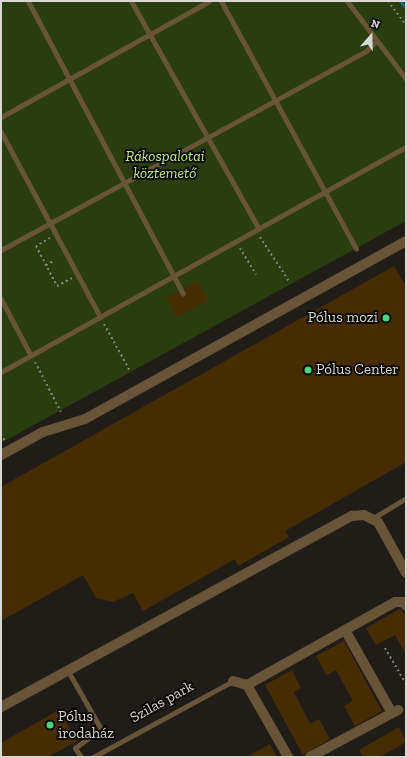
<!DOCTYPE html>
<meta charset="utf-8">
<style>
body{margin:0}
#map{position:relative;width:407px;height:758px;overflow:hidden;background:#201d19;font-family:"Zilla Slab",serif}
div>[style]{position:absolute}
.green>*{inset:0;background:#293d0f}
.stream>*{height:3px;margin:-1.5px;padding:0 1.5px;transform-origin:1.5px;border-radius:1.5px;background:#0e6e88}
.building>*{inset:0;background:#472c02}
.path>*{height:2px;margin-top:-1px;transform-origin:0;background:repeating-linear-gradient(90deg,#868380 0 2px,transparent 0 5px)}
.lane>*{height:5px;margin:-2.5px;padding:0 2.5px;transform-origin:2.5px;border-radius:2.5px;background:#685437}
.street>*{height:10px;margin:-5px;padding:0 5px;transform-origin:5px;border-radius:5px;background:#685437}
.dots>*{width:11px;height:11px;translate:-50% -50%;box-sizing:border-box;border:2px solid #090706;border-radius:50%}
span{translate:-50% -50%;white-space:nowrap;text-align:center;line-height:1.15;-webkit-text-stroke:3.5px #090706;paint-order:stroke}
.park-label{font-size:15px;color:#bdef88;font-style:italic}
.poi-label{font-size:15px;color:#d9d7d4}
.right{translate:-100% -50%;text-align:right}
.left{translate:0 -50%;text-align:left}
.street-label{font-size:15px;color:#d9d7d4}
.frame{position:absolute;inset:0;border:2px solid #d9d7d4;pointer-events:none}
.north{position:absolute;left:351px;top:16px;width:40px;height:40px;-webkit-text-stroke:3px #090706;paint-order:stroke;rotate:20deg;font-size:11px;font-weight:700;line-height:16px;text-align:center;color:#d9d7d4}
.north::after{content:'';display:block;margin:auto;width:14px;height:18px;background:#d9d7d4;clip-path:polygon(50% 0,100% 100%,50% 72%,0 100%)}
</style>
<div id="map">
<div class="green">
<i style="clip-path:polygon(1px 1px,406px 1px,406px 221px,1px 443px)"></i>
</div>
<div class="stream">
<i style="left:400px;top:1px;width:9px;rotate:49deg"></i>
</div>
<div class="building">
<i style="clip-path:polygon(394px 266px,406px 286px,406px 462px,285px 531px,289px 537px,238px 566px,235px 559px,143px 611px,133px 593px,113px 602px,96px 598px,83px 575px,1px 621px,1px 487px)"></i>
<i style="clip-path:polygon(197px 281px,208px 300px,177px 317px,166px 298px,177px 292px,185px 297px,184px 288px)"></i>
<i style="clip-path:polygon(400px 609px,406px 615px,406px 655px,395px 635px,376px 645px,366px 628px)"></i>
<i style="clip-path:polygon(344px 641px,382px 711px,355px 726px,344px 706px,353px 701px,336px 670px,327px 675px,316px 656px)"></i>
<i style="clip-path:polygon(292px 670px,301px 688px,294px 692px,310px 724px,319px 719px,330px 739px,303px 755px,265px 685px)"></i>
<i style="clip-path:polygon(59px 710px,77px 741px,48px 757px,1px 757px,1px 743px)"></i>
<i style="clip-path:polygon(399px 727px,406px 742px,380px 757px,363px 757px,359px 750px)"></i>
<i style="clip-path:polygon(270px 744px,277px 757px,247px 757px)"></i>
</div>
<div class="path">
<i style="left:388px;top:1px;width:30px;rotate:53deg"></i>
<i style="left:260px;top:237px;width:55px;rotate:56.9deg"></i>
<i style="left:50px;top:238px;width:16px;rotate:150deg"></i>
<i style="left:36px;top:246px;width:45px;rotate:62.3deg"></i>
<i style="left:57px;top:286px;width:17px;rotate:-28deg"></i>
<i style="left:240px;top:248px;width:31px;rotate:59deg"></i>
<i style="left:46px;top:265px;width:9px;rotate:-27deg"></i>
<i style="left:104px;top:324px;width:54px;rotate:61deg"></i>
<i style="left:35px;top:362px;width:56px;rotate:62.5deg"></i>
<i style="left:1px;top:434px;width:8px;rotate:60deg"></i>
<i style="left:385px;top:648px;width:42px;rotate:59.7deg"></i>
</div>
<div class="lane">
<i style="left:28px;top:1px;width:331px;rotate:62.1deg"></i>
<i style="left:131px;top:1px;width:261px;rotate:60.7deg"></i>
<i style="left:221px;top:1px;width:282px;rotate:61.4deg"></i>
<i style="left:347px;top:1px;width:98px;rotate:52.9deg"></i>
<i style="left:1px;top:117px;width:238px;rotate:-29.1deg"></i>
<i style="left:1px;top:132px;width:210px;rotate:61.8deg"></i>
<i style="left:1px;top:250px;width:416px;rotate:-28.6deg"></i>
<i style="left:366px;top:51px;width:14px;rotate:-45deg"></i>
<i style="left:1px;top:299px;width:64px;rotate:62.2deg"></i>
<i style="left:1px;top:372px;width:463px;rotate:-29.1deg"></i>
<i style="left:373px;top:518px;width:39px;rotate:-31deg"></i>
<i style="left:68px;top:671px;width:67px;rotate:60.4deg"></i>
<i style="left:101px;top:729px;width:32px;rotate:144deg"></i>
<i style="left:75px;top:748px;width:11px;rotate:56deg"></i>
<i style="left:93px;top:757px;width:159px;rotate:-28.5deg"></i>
</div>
<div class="street">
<i style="left:1px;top:455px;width:48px;rotate:-28.7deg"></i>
<i style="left:43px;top:432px;width:44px;rotate:-17.2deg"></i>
<i style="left:85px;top:419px;width:367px;rotate:-29deg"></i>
<i style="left:345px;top:630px;width:95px;rotate:60.5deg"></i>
<i style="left:233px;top:681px;width:15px;rotate:16deg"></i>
<i style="left:247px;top:685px;width:83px;rotate:60.3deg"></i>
<i style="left:247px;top:685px;width:170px;rotate:-29.3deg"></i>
<i style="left:395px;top:602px;width:9px"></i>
<i style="left:404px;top:602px;width:4px;rotate:63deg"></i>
<i style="left:1px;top:707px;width:400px;rotate:-28.6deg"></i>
<i style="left:352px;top:516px;width:12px;rotate:-5deg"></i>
<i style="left:364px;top:515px;width:16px;rotate:27deg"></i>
<i style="left:378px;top:522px;width:58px;rotate:61.2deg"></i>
<i style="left:310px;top:757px;width:100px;rotate:-28.1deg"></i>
</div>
<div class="dots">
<i style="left:386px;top:318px;background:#41d77c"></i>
<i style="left:308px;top:370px;background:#41d77c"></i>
<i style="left:50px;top:725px;background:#41d77c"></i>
</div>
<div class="park-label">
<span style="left:165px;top:165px">Rákospalotai<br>köztemető</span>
</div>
<div class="poi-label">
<span class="right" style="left:378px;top:318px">Pólus mozi</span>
<span class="left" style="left:316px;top:370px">Pólus Center</span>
<span class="left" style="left:58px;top:725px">Pólus<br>irodaház</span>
</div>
<div class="street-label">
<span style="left:162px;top:702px;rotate:-29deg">Szilas park</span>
</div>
<div class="frame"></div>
<div class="north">N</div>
</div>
